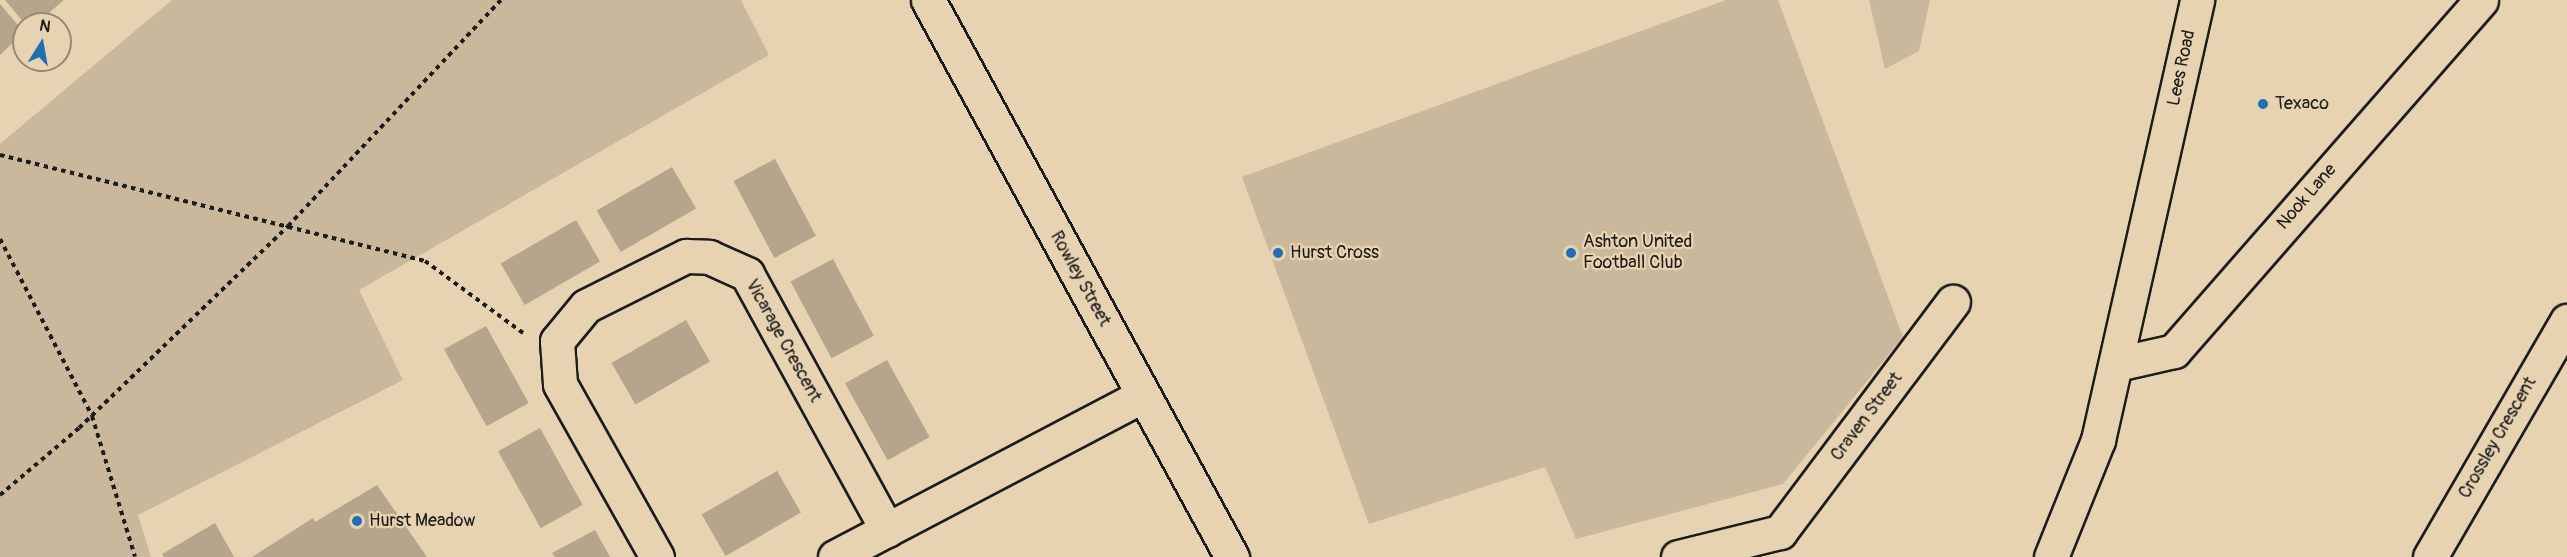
<!DOCTYPE html>
<style>
body{margin:0}
#map{position:relative;width:2567px;height:557px;overflow:hidden;background:#e7d3b1;font-family:Pangolin,sans-serif}
div>[style]{position:absolute}
.green>*{inset:0;background:#cab89c}
.building>*{inset:0;background:#b4a58c;transform-origin:0 0}
.path>*{height:4px;margin-top:-2px;transform-origin:0;background:repeating-linear-gradient(90deg,#1c1c1c 0 4.5px,transparent 0 9px)}
.roads{filter:drop-shadow(2px 0 #1c1c1c) drop-shadow(-2px 0 #1c1c1c) drop-shadow(0 2px #1c1c1c) drop-shadow(0 -2px #1c1c1c)}
.minor>*{height:33px;margin:-16.5px;padding:0 16.5px;transform-origin:16.5px;border-radius:16.5px;background:#e7d3b1}
.secondary>*{height:33px;margin:-16.5px;padding:0 16.5px;transform-origin:16.5px;border-radius:16.5px;background:#e7d3b1}
.dots>*{width:16px;height:16px;translate:-50% -50%;box-sizing:border-box;border:3px solid #e7d3b1;border-radius:50%}
span{translate:-50% -50%;white-space:nowrap;text-align:center;line-height:1.15;-webkit-text-stroke:4.5px #e7d3b1;paint-order:stroke}
.street-label{font-size:18px;color:#1c1c1c}
.poi-label{font-size:18px;color:#1c1c1c}
.left{translate:0 -50%;text-align:left}
.north{position:absolute;left:12px;top:12px;width:60px;height:60px;box-sizing:border-box;background:#e7d3b1;border:2px solid #968a75;border-radius:50%;rotate:11deg;font-size:16px;font-weight:700;line-height:24px;text-align:center;color:#1c1c1c}
.north::after{content:'';display:block;margin:auto;width:21px;height:27px;background:#1f6fb2;clip-path:polygon(50% 0,100% 100%,50% 72%,0 100%)}
</style>
<div id="map">
<div class="green">
<i style="clip-path:polygon(172px 0,741px 0,769px 55px,359px 290px,403px 380px,138px 515px,151px 557px,0 557px,0 144px)"></i>
<i style="clip-path:polygon(1726px 0,1778px 0,1903px 337px,1783px 484px,1576px 539px,1545px 467px,1369px 524px,1242px 177px)"></i>
<i style="clip-path:polygon(1869px 0,1930px 0,1919px 51px,1885px 69px)"></i>
</div>
<div class="building">
<i style="clip-path:polygon(5px 0,64px 0,36px 24px,25px 24px)"></i>
<i style="clip-path:polygon(0 4px,24px 32px,0 55px)"></i>
<i style="left:775px;top:159px;width:87px;height:47px;rotate:62deg"></i>
<i style="left:672px;top:167px;width:48px;height:87px;rotate:60deg"></i>
<i style="left:576px;top:220px;width:48px;height:87px;rotate:60deg"></i>
<i style="left:833px;top:259px;width:87px;height:48px;rotate:62deg"></i>
<i style="left:686px;top:320px;width:48px;height:86px;rotate:60deg"></i>
<i style="left:486px;top:326px;width:88px;height:48px;rotate:61deg"></i>
<i style="left:887px;top:360px;width:88px;height:48px;rotate:61deg"></i>
<i style="left:540px;top:428px;width:88px;height:48px;rotate:61deg"></i>
<i style="left:777px;top:471px;width:48px;height:87px;rotate:60deg"></i>
<i style="clip-path:polygon(377px 485px,427px 557px,252px 557px,313px 518px,315px 522px)"></i>
<i style="clip-path:polygon(215px 523px,234px 557px,164px 557px,162px 554px)"></i>
<i style="clip-path:polygon(595px 530px,610px 557px,555px 557px,552px 553px)"></i>
</div>
<div class="path">
<i style="left:0;top:155px;width:438px;rotate:14deg"></i>
<i style="left:425px;top:261px;width:122px;rotate:36.3deg"></i>
<i style="left:0;top:239px;width:199px;rotate:62.5deg"></i>
<i style="left:92px;top:416px;width:147px;rotate:73deg"></i>
<i style="left:0;top:495px;width:104px;rotate:-40.3deg"></i>
<i style="left:79px;top:428px;width:291px;rotate:-44deg"></i>
<i style="left:288px;top:226px;width:311px;rotate:-46.7deg"></i>
</div>
<div class="roads">
<div class="minor">
<i style="left:928px;top:0;width:635px;rotate:61.38deg"></i>
<i style="left:2117px;top:364px;width:58px;rotate:-12.8deg"></i>
<i style="left:2174px;top:351px;width:466px;rotate:-48.8deg"></i>
<i style="left:657px;top:557px;width:198px;rotate:-119.3deg"></i>
<i style="left:560px;top:384px;width:43px;rotate:-94deg"></i>
<i style="left:557px;top:341px;width:45px;rotate:-50.4deg"></i>
<i style="left:586px;top:306px;width:112px;rotate:-26.6deg"></i>
<i style="left:686px;top:256px;width:23px;rotate:2deg"></i>
<i style="left:709px;top:257px;width:42px;rotate:24.1deg"></i>
<i style="left:747px;top:274px;width:292px;rotate:61.3deg"></i>
<i style="left:835px;top:557px;width:348px;rotate:-27.7deg"></i>
<i style="left:1678px;top:557px;width:105px;rotate:-13.8deg"></i>
<i style="left:1780px;top:532px;width:288px;rotate:-53.1deg"></i>
<i style="left:2430px;top:557px;width:273px;rotate:-59.9deg"></i>
</div>
<div class="secondary">
<i style="left:2051px;top:557px;width:126px;rotate:-68.1deg"></i>
<i style="left:2098px;top:440px;width:451px;rotate:-77.3deg"></i>
</div>
</div>
<div class="dots">
<i style="left:2263px;top:104px;background:#1f6fb2"></i>
<i style="left:1278px;top:253px;background:#1f6fb2"></i>
<i style="left:1571px;top:253px;background:#1f6fb2"></i>
<i style="left:357px;top:521px;background:#1f6fb2"></i>
</div>
<div class="street-label">
<span style="left:2182px;top:68px;rotate:-78deg">Lees Road</span>
<span style="left:2307px;top:197px;rotate:-49deg">Nook Lane</span>
<span style="left:1080px;top:279px;rotate:61deg">Rowley Street</span>
<span style="left:783px;top:341px;rotate:61deg">Vicarage Crescent</span>
<span style="left:1867px;top:417px;rotate:-53deg">Craven Street</span>
<span style="left:2498px;top:438px;rotate:-60deg">Crossley Crescent</span>
</div>
<div class="poi-label">
<span class="left" style="left:2275px;top:104px">Texaco</span>
<span class="left" style="left:1583px;top:253px">Ashton United<br>Football Club</span>
<span class="left" style="left:1290px;top:253px">Hurst Cross</span>
<span class="left" style="left:369px;top:521px">Hurst Meadow</span>
</div>
<div class="north">N</div>
</div>
